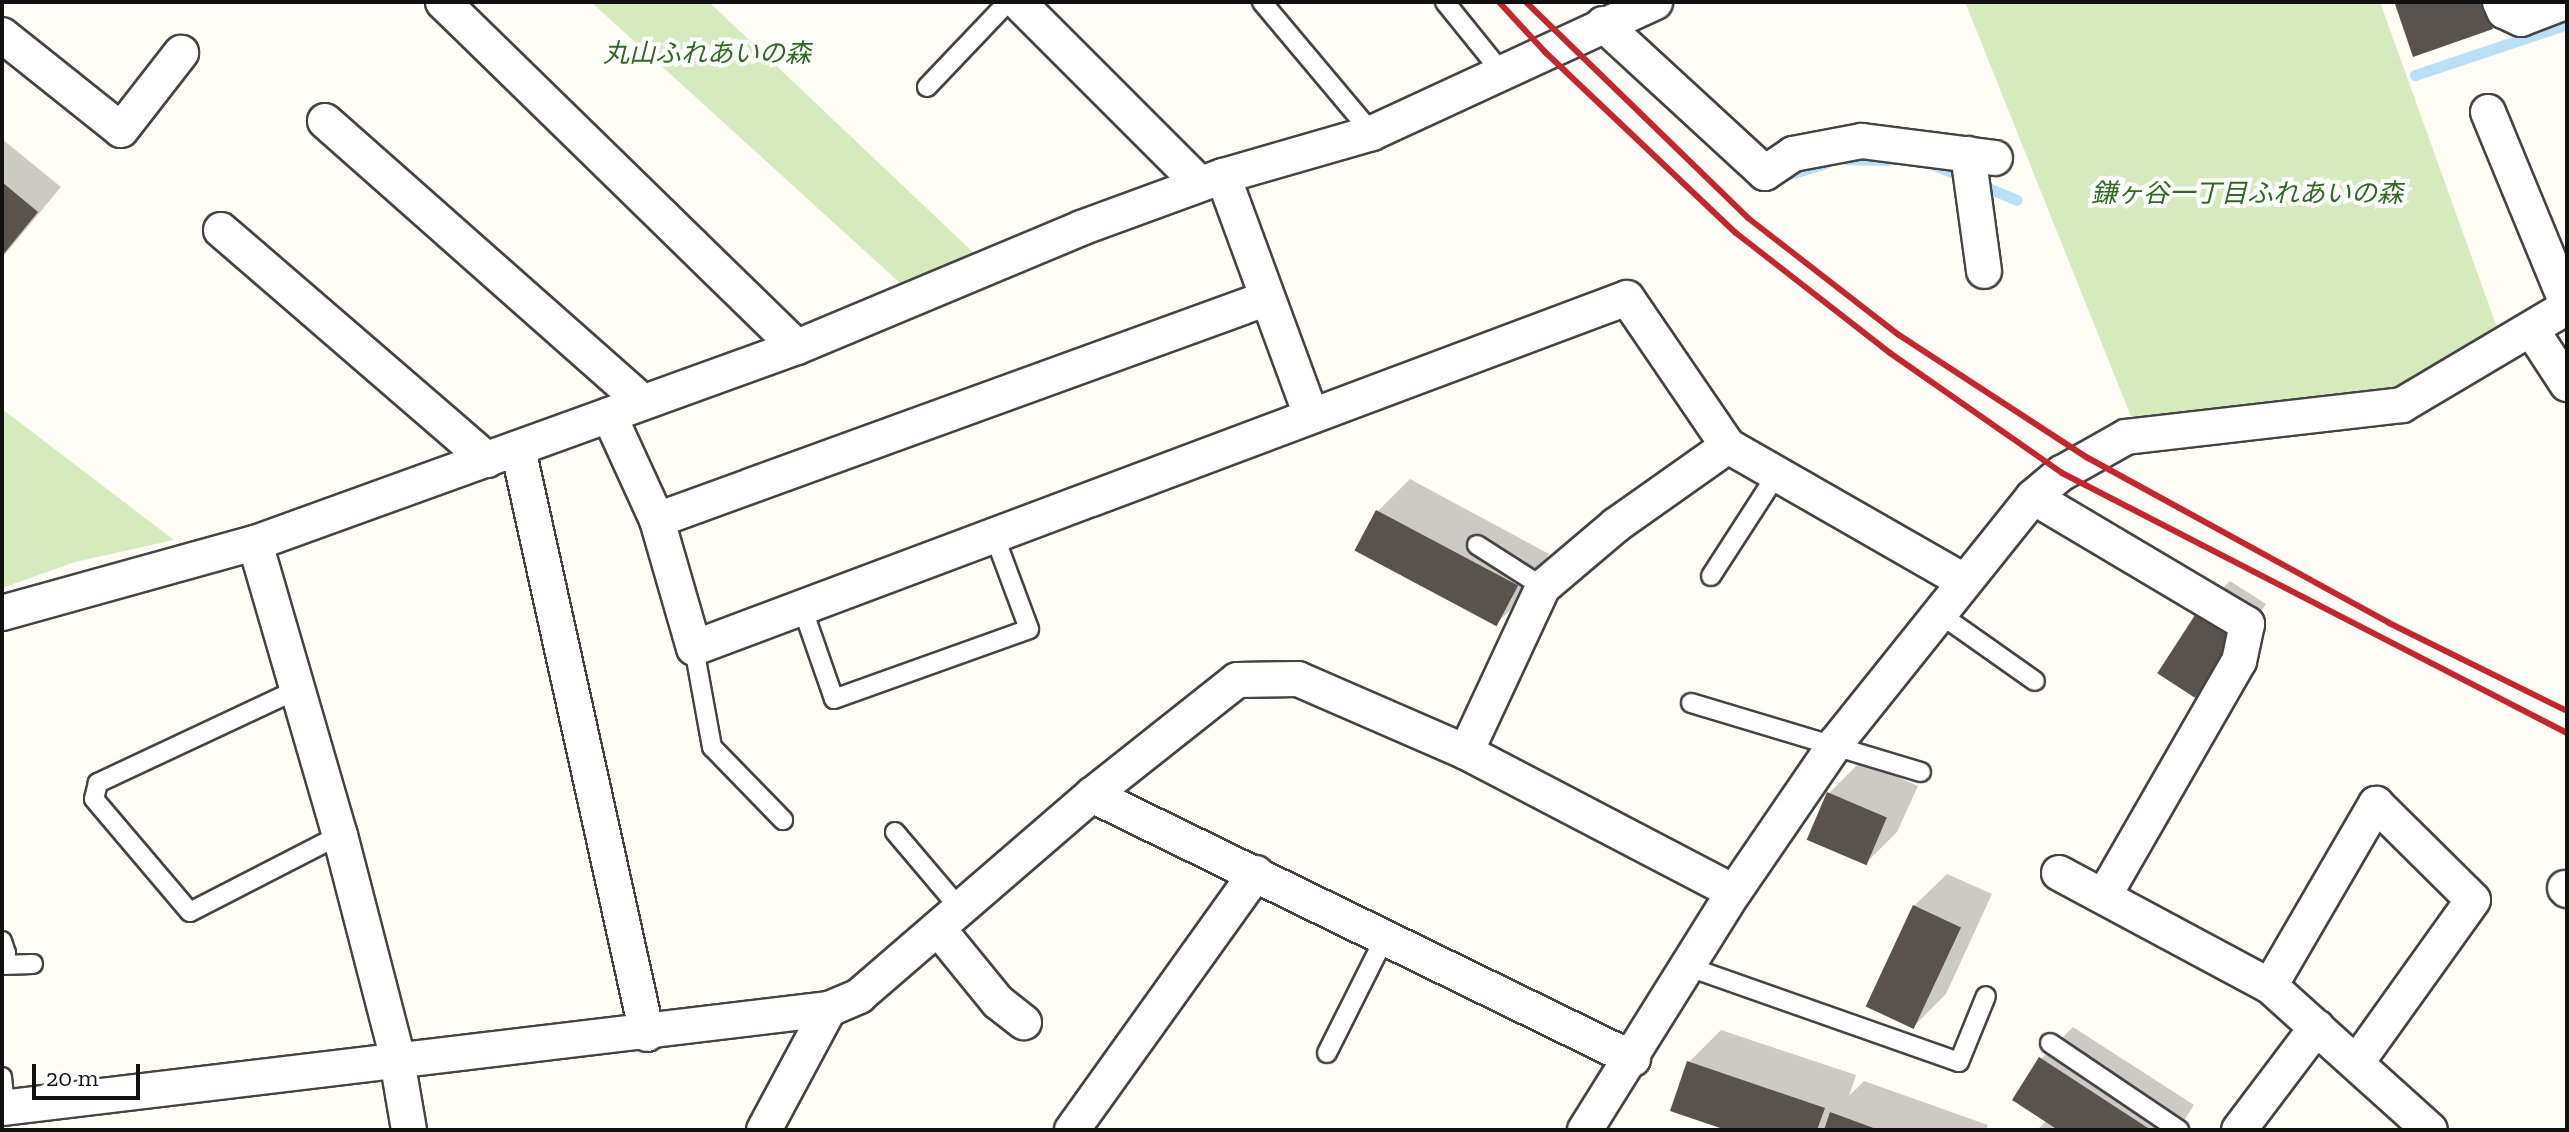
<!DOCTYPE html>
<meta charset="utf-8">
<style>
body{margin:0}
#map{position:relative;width:2569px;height:1132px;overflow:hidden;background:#fffdf5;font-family:"Zilla Slab","Noto Sans JP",serif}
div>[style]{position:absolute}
.green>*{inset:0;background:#d5ebbd}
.shadow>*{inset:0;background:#0003}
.stream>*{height:11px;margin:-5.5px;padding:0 5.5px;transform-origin:5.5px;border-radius:5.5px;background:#b9e0f7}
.building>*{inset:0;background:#5a524d;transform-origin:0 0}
.roads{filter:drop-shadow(2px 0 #444) drop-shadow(-2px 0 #444) drop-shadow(0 2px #444) drop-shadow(0 -2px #444)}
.lane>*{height:18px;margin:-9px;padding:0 9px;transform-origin:9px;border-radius:9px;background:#fff}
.street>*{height:34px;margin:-17px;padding:0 17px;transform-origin:17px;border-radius:17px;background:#fff}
.rail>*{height:6px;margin:-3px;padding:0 3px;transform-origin:3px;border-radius:3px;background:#c4262e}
span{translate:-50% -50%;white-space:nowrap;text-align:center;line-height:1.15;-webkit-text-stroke:8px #fff;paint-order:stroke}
.park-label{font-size:26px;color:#2f6b1f;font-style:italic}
.frame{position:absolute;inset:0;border:4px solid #111;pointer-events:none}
.scale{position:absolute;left:32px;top:1064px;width:108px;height:36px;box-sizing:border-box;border:4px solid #111;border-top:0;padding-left:10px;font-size:24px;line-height:28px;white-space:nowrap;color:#111;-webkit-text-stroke:6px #fff;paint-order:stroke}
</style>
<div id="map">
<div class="green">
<i style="clip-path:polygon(591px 2px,709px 2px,977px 256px,911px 293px)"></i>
<i style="clip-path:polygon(1965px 2px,2380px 2px,2500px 336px,2402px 393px,2134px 424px)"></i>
<i style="clip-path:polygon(2px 409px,174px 540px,75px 562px,2px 588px)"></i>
</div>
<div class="shadow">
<i style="clip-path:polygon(2399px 2px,2518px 2px,2492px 28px)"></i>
<i style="clip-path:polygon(2px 139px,61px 187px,2px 258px)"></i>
<i style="clip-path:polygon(1410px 479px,1549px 554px,1528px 592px,1496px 624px,1357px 549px,1378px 511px)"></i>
<i style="clip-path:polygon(2230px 581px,2266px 604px,2226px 663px,2194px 695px,2198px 613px)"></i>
<i style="clip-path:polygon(1861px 761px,1918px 786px,1897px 832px,1865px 864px,1829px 793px)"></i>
<i style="clip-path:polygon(1947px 874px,1992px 894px,1946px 994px,1914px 1026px,1914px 906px)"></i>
<i style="clip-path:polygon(2073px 1027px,2194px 1105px,2178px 1130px,2037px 1130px,2047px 1120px,2041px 1059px)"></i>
<i style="clip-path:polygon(1721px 1030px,1856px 1075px,1849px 1096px,1864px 1081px,1988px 1125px,1986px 1130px,1732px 1130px,1689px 1062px)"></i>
</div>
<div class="stream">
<i style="left:2415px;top:75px;width:160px;rotate:-18.5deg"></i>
<i style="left:1845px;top:159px;width:43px;rotate:1.3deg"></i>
<i style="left:1932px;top:164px;width:92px;rotate:23deg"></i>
<i style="left:1787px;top:175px;width:39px;rotate:-17deg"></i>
</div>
<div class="building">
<i style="clip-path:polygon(2484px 2px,2493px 29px,2413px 57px,2395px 4px)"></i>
<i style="clip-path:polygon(2px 182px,38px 212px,2px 256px)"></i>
<i style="left:1376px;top:510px;width:161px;height:46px;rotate:28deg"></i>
<i style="left:2197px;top:612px;width:45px;height:73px;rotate:33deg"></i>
<i style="left:1827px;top:792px;width:65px;height:52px;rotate:23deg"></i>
<i style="left:1913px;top:905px;width:53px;height:112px;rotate:25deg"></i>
<i style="clip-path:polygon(2039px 1057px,2151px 1130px,2058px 1130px,2012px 1100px)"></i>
<i style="clip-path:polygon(1687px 1061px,1825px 1108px,1817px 1130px,1726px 1130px,1670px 1111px)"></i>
<i style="clip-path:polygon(1830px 1112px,1879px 1130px,1824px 1130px)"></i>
</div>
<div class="roads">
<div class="lane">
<i style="left:1262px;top:2px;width:171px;rotate:50deg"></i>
<i style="left:1445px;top:2px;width:92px;rotate:51.1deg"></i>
<i style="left:927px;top:87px;width:117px;rotate:-46.4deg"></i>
<i style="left:1477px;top:545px;width:78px;rotate:32.5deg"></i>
<i style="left:1711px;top:576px;width:125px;rotate:-57.1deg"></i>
<i style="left:802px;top:607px;width:97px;rotate:70.8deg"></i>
<i style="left:834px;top:699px;width:207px;rotate:-19.7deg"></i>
<i style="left:1029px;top:629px;width:100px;rotate:-110.4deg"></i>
<i style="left:1940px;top:614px;width:116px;rotate:35.2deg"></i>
<i style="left:694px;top:648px;width:101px;rotate:79.7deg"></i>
<i style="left:712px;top:747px;width:102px;rotate:45.8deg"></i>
<i style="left:294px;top:691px;width:217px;rotate:154.9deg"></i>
<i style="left:98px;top:783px;width:16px;rotate:104deg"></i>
<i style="left:94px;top:799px;width:148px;rotate:49.7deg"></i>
<i style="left:190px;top:912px;width:169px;rotate:-27.2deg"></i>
<i style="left:1691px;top:703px;width:240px;rotate:16.7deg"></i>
<i style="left:895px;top:832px;width:104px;rotate:49.7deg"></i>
<i style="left:2px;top:941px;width:13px;rotate:72deg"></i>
<i style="left:6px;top:953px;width:6px;rotate:135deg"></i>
<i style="left:2px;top:965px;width:31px;rotate:-2deg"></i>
<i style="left:1689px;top:967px;width:286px;rotate:19.4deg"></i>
<i style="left:1959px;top:1062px;width:71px;rotate:-67.8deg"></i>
<i style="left:2050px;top:1043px;width:156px;rotate:34deg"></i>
<i style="left:1327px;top:1053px;width:130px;rotate:-63.4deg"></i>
<i style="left:2px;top:1077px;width:31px;rotate:84deg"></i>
</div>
<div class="street">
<i style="left:443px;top:2px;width:494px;rotate:44.3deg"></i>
<i style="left:1018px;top:2px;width:257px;rotate:45deg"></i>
<i style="left:2500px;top:2px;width:10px;rotate:66deg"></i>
<i style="left:2504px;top:11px;width:19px;rotate:25deg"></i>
<i style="left:2521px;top:19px;width:47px;rotate:-21.1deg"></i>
<i style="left:1603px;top:24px;width:220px;rotate:42.6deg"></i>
<i style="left:1765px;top:173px;width:34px;rotate:-34deg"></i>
<i style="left:1793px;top:154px;width:70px;rotate:-10.7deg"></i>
<i style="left:1862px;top:141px;width:134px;rotate:7.3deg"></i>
<i style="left:2px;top:35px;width:152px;rotate:38.6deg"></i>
<i style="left:121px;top:130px;width:98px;rotate:-52.1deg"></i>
<i style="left:2488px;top:112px;width:208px;rotate:67.6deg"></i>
<i style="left:325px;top:121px;width:423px;rotate:41.5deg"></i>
<i style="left:1968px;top:154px;width:118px;rotate:82.2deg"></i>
<i style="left:1223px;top:176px;width:255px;rotate:69.8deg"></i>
<i style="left:221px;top:230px;width:352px;rotate:40.8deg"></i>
<i style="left:2531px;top:329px;width:66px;rotate:56.8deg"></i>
<i style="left:609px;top:415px;width:115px;rotate:65.4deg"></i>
<i style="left:657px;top:520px;width:133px;rotate:73.9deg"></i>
<i style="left:694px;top:648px;width:996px;rotate:-20.56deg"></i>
<i style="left:1627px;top:298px;width:179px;rotate:55.7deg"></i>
<i style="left:1728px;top:446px;width:272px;rotate:29.8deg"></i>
<i style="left:518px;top:449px;width:599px;rotate:77.56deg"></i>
<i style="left:2033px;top:497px;width:249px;rotate:30.7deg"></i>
<i style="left:2247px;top:624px;width:38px;rotate:102deg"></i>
<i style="left:2239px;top:661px;width:269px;rotate:119.9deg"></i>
<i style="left:657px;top:520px;width:647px;rotate:-19.98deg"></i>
<i style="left:255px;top:543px;width:304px;rotate:73.8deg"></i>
<i style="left:340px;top:835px;width:220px;rotate:75.5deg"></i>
<i style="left:395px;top:1048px;width:83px;rotate:80.3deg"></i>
<i style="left:2px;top:613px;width:263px;rotate:-15.5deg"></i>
<i style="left:255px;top:543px;width:576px;rotate:-19.88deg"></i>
<i style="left:797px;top:347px;width:308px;rotate:-22.7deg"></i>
<i style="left:1081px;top:228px;width:151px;rotate:-20.1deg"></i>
<i style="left:1223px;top:176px;width:155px;rotate:-16.1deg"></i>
<i style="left:1372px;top:133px;width:312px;rotate:-24.8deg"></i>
<i style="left:1466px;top:752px;width:182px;rotate:-65deg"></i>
<i style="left:1543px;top:587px;width:96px;rotate:-40.3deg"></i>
<i style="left:1616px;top:525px;width:137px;rotate:-35.2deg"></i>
<i style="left:1092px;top:795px;width:602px;rotate:26.01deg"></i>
<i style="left:2059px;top:873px;width:239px;rotate:28.2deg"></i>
<i style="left:2270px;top:986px;width:215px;rotate:42deg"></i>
<i style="left:2565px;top:888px;width:3px;rotate:45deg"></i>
<i style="left:940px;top:931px;width:92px;rotate:50.8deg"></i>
<i style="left:998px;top:1002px;width:33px;rotate:38deg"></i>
<i style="left:2270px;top:986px;width:211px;rotate:-59.8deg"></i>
<i style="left:2376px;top:804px;width:136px;rotate:44.7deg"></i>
<i style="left:2473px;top:900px;width:199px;rotate:125.6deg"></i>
<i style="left:2px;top:1108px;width:833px;rotate:-6.83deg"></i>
<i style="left:764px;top:1130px;width:137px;rotate:-61.8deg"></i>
<i style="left:829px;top:1009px;width:33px;rotate:-23deg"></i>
<i style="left:859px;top:996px;width:308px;rotate:-40.8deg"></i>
<i style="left:1092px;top:795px;width:185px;rotate:-38.4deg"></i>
<i style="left:1237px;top:680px;width:61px;rotate:-0.9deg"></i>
<i style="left:1298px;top:679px;width:183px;rotate:23.5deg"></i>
<i style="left:1466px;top:752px;width:302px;rotate:27.6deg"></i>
<i style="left:1072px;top:1130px;width:316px;rotate:-54.4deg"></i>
<i style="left:1585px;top:1130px;width:281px;rotate:-58deg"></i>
<i style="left:1734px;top:892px;width:181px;rotate:-55.6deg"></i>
<i style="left:1836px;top:743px;width:315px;rotate:-51.3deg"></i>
<i style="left:2033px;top:497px;width:38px;rotate:-40deg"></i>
<i style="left:2062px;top:473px;width:73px;rotate:-29.4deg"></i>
<i style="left:2126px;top:437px;width:278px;rotate:-6.6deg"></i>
<i style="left:2402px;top:405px;width:192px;rotate:-30.7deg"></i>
<i style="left:2239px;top:1130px;width:129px;rotate:-52.9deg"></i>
</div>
</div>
<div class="rail">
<i style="left:1499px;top:2px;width:68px;rotate:47.4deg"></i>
<i style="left:1545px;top:52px;width:263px;rotate:43.5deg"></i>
<i style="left:1736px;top:233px;width:195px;rotate:37.9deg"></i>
<i style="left:1890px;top:353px;width:210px;rotate:34.9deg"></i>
<i style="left:2062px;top:473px;width:568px;rotate:27.24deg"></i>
<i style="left:1526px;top:2px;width:310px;rotate:44.2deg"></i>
<i style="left:1748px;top:218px;width:191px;rotate:37.8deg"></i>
<i style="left:1899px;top:335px;width:225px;rotate:33.1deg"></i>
<i style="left:2088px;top:458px;width:343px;rotate:28.7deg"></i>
<i style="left:2389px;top:623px;width:199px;rotate:26.3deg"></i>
</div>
<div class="park-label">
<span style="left:707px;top:54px">丸山ふれあいの森</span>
<span style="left:2247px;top:194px">鎌ヶ谷一丁目ふれあいの森</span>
</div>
<div class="frame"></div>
<div class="scale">20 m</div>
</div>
